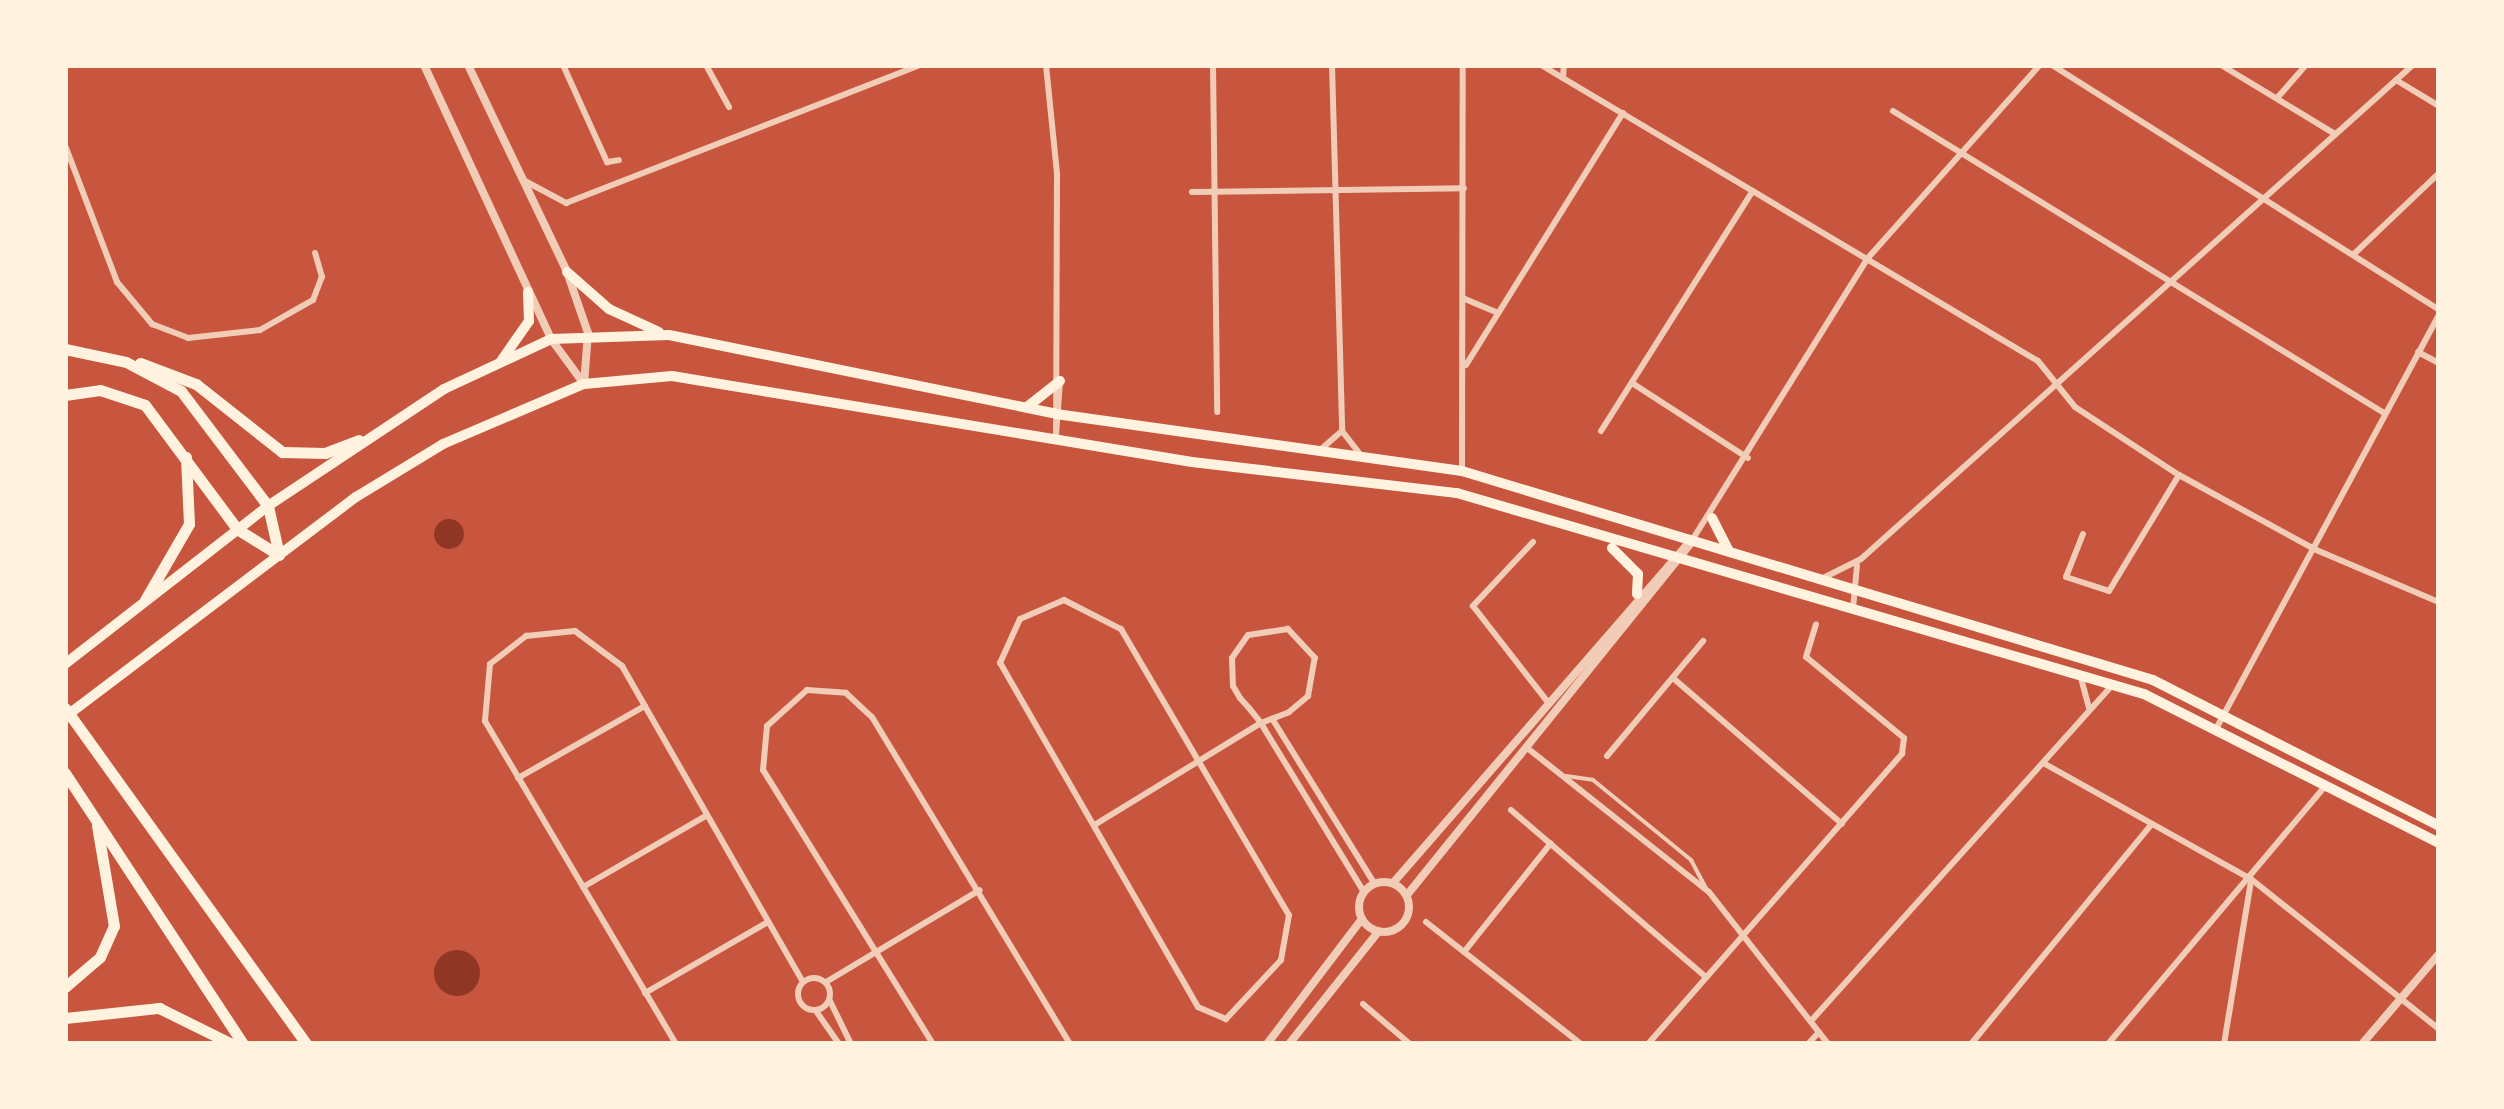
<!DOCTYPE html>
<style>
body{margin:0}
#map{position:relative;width:2504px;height:1109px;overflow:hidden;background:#c8553d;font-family:Mulish,sans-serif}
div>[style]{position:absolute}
.water>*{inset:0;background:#8f3625}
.round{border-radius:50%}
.service>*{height:4px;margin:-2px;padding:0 2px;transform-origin:2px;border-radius:2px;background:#f1ccb7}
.minor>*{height:6px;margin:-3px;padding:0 3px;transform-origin:3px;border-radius:3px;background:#f1ccb7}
.minor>.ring{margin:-3px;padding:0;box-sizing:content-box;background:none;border:6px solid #f1ccb7;border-radius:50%}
.tertiary>*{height:8px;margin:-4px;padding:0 4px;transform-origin:4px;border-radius:4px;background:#f1ccb7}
.tertiary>.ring{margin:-4px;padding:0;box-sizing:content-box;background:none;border:8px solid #f1ccb7;border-radius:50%}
.primary>*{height:10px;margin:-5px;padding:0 5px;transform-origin:5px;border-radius:5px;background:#fff3e0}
.motorway>*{height:11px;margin:-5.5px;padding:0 5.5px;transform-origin:5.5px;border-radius:5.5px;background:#fff3e0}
span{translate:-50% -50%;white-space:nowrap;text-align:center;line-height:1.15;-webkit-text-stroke:10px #fff3e0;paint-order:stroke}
.frame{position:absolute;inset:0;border:68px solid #fff3e0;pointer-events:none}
</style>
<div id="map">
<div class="water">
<i class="round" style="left:434px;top:519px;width:30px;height:30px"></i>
<i class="round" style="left:434px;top:950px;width:46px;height:46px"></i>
</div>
<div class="service">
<i style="left:1566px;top:776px;width:27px;rotate:8deg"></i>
<i style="left:1593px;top:780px;width:127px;rotate:39.2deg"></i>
<i style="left:1691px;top:860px;width:32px;rotate:62deg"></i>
</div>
<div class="minor">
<i style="left:563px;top:65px;width:107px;rotate:65.6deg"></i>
<i style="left:607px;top:162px;width:12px;rotate:-9deg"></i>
<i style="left:706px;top:65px;width:48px;rotate:61.3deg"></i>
<i style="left:1046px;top:65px;width:110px;rotate:84.2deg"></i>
<i style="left:1057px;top:174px;width:265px;rotate:90.2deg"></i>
<i style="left:1213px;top:65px;width:347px;rotate:89.3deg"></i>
<i style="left:1332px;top:65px;width:366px;rotate:88.4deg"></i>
<i style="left:1342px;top:431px;width:33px;rotate:52deg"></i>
<i style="left:1541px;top:65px;width:578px;rotate:30.78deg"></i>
<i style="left:2038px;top:361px;width:59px;rotate:51.2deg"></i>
<i style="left:2075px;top:407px;width:124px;rotate:33.2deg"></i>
<i style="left:2179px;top:475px;width:154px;rotate:28.7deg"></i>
<i style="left:2314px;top:549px;width:136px;rotate:23deg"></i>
<i style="left:2052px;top:65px;width:458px;rotate:32.3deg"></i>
<i style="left:2221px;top:65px;width:133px;rotate:31.2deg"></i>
<i style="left:1563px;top:78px;width:13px;rotate:-86deg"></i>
<i style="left:2396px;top:80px;width:50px;rotate:31.2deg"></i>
<i style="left:2278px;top:97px;width:43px;rotate:-48.8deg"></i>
<i style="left:1893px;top:111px;width:576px;rotate:31.59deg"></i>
<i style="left:65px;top:145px;width:147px;rotate:69.2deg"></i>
<i style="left:117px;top:282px;width:55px;rotate:50.2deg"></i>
<i style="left:152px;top:324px;width:39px;rotate:21deg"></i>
<i style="left:188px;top:338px;width:72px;rotate:-6.3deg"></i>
<i style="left:260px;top:330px;width:61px;rotate:-29.5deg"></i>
<i style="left:313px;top:300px;width:25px;rotate:-69deg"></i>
<i style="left:322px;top:277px;width:25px;rotate:-106deg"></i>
<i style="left:525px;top:181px;width:47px;rotate:28.2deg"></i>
<i style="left:566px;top:203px;width:380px;rotate:-21.3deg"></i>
<i style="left:1192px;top:192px;width:272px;rotate:-0.8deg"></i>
<i style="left:2354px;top:254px;width:117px;rotate:-43.6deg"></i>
<i style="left:1465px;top:299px;width:36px;rotate:23deg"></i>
<i style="left:2418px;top:352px;width:24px;rotate:28deg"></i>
<i style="left:1466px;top:365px;width:297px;rotate:-58.1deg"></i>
<i style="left:1632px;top:383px;width:138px;rotate:32.9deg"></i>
<i style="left:1601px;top:431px;width:284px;rotate:-57.7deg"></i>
<i style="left:1056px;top:434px;width:52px;rotate:-85.6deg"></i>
<i style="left:1320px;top:450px;width:29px;rotate:-41deg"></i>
<i style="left:1462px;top:471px;width:406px;rotate:-89.9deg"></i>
<i style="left:2083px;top:534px;width:46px;rotate:111.6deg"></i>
<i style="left:2066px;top:577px;width:45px;rotate:18deg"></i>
<i style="left:2109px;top:591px;width:135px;rotate:-58.9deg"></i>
<i style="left:1533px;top:542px;width:88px;rotate:133.2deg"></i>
<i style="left:1473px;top:606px;width:120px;rotate:52.1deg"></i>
<i style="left:1691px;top:542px;width:333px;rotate:-58.1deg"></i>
<i style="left:1867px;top:259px;width:260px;rotate:-48.3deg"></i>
<i style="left:1823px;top:578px;width:42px;rotate:-26.6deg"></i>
<i style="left:1861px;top:559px;width:741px;rotate:-41.83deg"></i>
<i style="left:1064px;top:600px;width:64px;rotate:27deg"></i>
<i style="left:1121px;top:629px;width:332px;rotate:59.6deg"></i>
<i style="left:1289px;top:915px;width:46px;rotate:100.1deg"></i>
<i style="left:1281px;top:960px;width:81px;rotate:133deg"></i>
<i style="left:1226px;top:1019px;width:30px;rotate:-157deg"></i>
<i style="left:1198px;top:1007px;width:397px;rotate:-119.9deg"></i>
<i style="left:1000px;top:663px;width:48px;rotate:-65.6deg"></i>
<i style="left:1020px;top:619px;width:48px;rotate:-23.4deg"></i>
<i style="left:1853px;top:609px;width:44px;rotate:-84.8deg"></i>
<i style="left:1673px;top:678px;width:223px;rotate:40.8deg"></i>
<i style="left:2081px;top:678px;width:31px;rotate:75deg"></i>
<i style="left:1273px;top:720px;width:192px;rotate:58.2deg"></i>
<i style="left:2216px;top:729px;width:471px;rotate:-61.7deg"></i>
<i style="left:1526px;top:747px;width:233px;rotate:38.4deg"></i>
<i style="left:1709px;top:892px;width:193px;rotate:51.9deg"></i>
<i style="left:1607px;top:756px;width:150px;rotate:-50.1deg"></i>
<i style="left:2045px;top:764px;width:236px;rotate:29.2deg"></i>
<i style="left:2251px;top:879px;width:241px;rotate:38.6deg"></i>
<i style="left:518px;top:778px;width:146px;rotate:-29.6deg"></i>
<i style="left:1511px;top:810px;width:257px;rotate:40.6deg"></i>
<i style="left:1096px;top:824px;width:193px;rotate:-31.5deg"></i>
<i style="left:1261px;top:723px;width:30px;rotate:-21deg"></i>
<i style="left:1289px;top:712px;width:25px;rotate:-40deg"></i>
<i style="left:1308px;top:696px;width:39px;rotate:-80deg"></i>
<i style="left:1315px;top:658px;width:40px;rotate:-133deg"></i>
<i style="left:1288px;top:629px;width:40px;rotate:171.5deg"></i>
<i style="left:1248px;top:635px;width:28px;rotate:125deg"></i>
<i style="left:1232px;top:658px;width:28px;rotate:88deg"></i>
<i style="left:1233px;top:686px;width:14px;rotate:60deg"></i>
<i style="left:1240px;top:698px;width:13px;rotate:48deg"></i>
<i style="left:1249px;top:708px;width:19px;rotate:51deg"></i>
<i style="left:1261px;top:723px;width:8px;rotate:60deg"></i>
<i style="left:1265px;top:730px;width:190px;rotate:58.6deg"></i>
<i style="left:583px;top:887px;width:143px;rotate:-30.1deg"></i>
<i style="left:1426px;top:922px;width:197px;rotate:38.2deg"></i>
<i style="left:1464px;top:952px;width:139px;rotate:-51.4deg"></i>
<i class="ring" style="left:798px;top:978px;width:26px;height:26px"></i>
<i style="left:826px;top:982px;width:179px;rotate:-30.9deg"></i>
<i style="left:645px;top:993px;width:142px;rotate:-30deg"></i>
<i style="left:830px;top:1001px;width:48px;rotate:64deg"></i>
<i style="left:1363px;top:1004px;width:62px;rotate:40.4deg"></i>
<i style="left:816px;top:1011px;width:40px;rotate:55.1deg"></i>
<i style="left:1811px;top:1021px;width:452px;rotate:-48.1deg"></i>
<i style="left:676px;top:1044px;width:375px;rotate:-120.6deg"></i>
<i style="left:485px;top:721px;width:57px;rotate:-85deg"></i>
<i style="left:490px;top:664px;width:46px;rotate:-37.9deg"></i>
<i style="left:526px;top:636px;width:49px;rotate:-5.8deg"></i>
<i style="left:575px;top:631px;width:59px;rotate:36.7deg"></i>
<i style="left:622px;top:666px;width:364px;rotate:60.2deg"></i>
<i style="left:933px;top:1044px;width:322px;rotate:-121.8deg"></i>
<i style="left:763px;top:770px;width:44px;rotate:-84.8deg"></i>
<i style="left:767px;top:726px;width:54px;rotate:-42deg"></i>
<i style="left:807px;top:690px;width:39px;rotate:4deg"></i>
<i style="left:846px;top:693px;width:35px;rotate:43deg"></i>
<i style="left:872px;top:717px;width:382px;rotate:58.8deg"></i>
<i style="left:1648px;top:1044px;width:386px;rotate:-48.8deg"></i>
<i style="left:1902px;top:754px;width:16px;rotate:-83deg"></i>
<i style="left:1904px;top:738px;width:127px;rotate:-140.4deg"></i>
<i style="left:1806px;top:657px;width:34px;rotate:-73deg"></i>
<i style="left:1808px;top:1044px;width:16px;rotate:-47deg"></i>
<i style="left:1971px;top:1044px;width:283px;rotate:-50.6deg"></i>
<i style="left:2108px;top:1044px;width:337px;rotate:-49.9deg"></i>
<i style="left:2224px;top:1044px;width:165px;rotate:-80.6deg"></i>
</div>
<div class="tertiary">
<i style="left:424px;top:65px;width:302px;rotate:65.1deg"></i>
<i style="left:551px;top:339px;width:56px;rotate:53.7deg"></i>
<i style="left:468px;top:65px;width:229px;rotate:64.4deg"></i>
<i style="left:567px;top:272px;width:65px;rotate:71deg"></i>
<i style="left:588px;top:333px;width:51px;rotate:94.5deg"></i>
<i class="ring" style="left:1359px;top:882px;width:42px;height:42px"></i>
<i style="left:1393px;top:883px;width:447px;rotate:-49deg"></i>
<i style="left:1407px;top:895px;width:451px;rotate:-51.1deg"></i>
<i style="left:1267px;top:1044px;width:157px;rotate:-52.8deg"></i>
<i style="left:1289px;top:1044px;width:144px;rotate:-51.5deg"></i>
<i style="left:2362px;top:1044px;width:118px;rotate:-49.5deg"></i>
</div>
<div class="primary">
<i style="left:567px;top:272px;width:56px;rotate:41.4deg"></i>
<i style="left:609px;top:309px;width:55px;rotate:24.7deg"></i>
<i style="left:501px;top:361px;width:49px;rotate:-55deg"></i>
<i style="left:529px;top:321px;width:29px;rotate:-92deg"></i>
<i style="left:1027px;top:407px;width:42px;rotate:-38.2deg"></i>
<i style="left:1712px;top:518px;width:38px;rotate:63deg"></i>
<i style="left:1612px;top:548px;width:37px;rotate:45deg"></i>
<i style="left:1638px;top:574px;width:20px;rotate:93deg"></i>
<i style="left:65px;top:664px;width:257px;rotate:-37.9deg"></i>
<i style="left:268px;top:506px;width:211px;rotate:-33.6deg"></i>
<i style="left:444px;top:389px;width:118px;rotate:-25deg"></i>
<i style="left:551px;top:339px;width:118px;rotate:-1.9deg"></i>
<i style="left:669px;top:335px;width:395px;rotate:11.5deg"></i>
<i style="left:1056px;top:414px;width:410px;rotate:8deg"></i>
<i style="left:1462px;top:471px;width:722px;rotate:16.83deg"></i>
<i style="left:2153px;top:680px;width:321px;rotate:27deg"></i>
<i style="left:65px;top:717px;width:365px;rotate:-37.1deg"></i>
<i style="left:356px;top:497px;width:102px;rotate:-31.3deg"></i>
<i style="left:443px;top:444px;width:153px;rotate:-23.1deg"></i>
<i style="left:584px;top:384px;width:88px;rotate:-5.2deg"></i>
<i style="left:672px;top:376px;width:527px;rotate:9.39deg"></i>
<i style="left:1192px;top:462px;width:267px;rotate:6.7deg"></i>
<i style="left:1457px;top:493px;width:716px;rotate:16.31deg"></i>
<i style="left:2144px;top:694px;width:330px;rotate:26.8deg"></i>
</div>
<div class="motorway">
<i style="left:65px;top:349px;width:62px;rotate:12deg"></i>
<i style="left:126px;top:362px;width:62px;rotate:27.8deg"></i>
<i style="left:181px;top:391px;width:144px;rotate:52.9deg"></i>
<i style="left:268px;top:506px;width:50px;rotate:77.3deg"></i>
<i style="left:140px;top:363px;width:60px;rotate:20.6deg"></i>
<i style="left:196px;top:384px;width:110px;rotate:38.3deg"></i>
<i style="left:282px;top:452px;width:43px;rotate:1.3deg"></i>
<i style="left:325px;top:453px;width:36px;rotate:-21deg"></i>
<i style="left:65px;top:395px;width:35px;rotate:-8deg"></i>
<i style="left:100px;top:390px;width:47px;rotate:18.4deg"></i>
<i style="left:145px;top:405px;width:154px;rotate:53.4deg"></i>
<i style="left:237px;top:529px;width:49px;rotate:31.8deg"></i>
<i style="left:145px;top:600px;width:88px;rotate:-59.9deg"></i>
<i style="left:189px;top:524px;width:67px;rotate:-92.6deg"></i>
<i style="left:65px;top:708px;width:413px;rotate:54.3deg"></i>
<i style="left:65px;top:773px;width:324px;rotate:56.7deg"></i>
<i style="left:65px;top:987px;width:46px;rotate:-40.6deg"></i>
<i style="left:100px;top:957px;width:34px;rotate:-66deg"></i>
<i style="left:114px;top:926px;width:102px;rotate:-99.6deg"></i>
<i style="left:65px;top:1018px;width:95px;rotate:-6.1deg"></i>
<i style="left:159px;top:1008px;width:81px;rotate:26.3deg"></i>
</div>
<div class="frame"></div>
</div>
